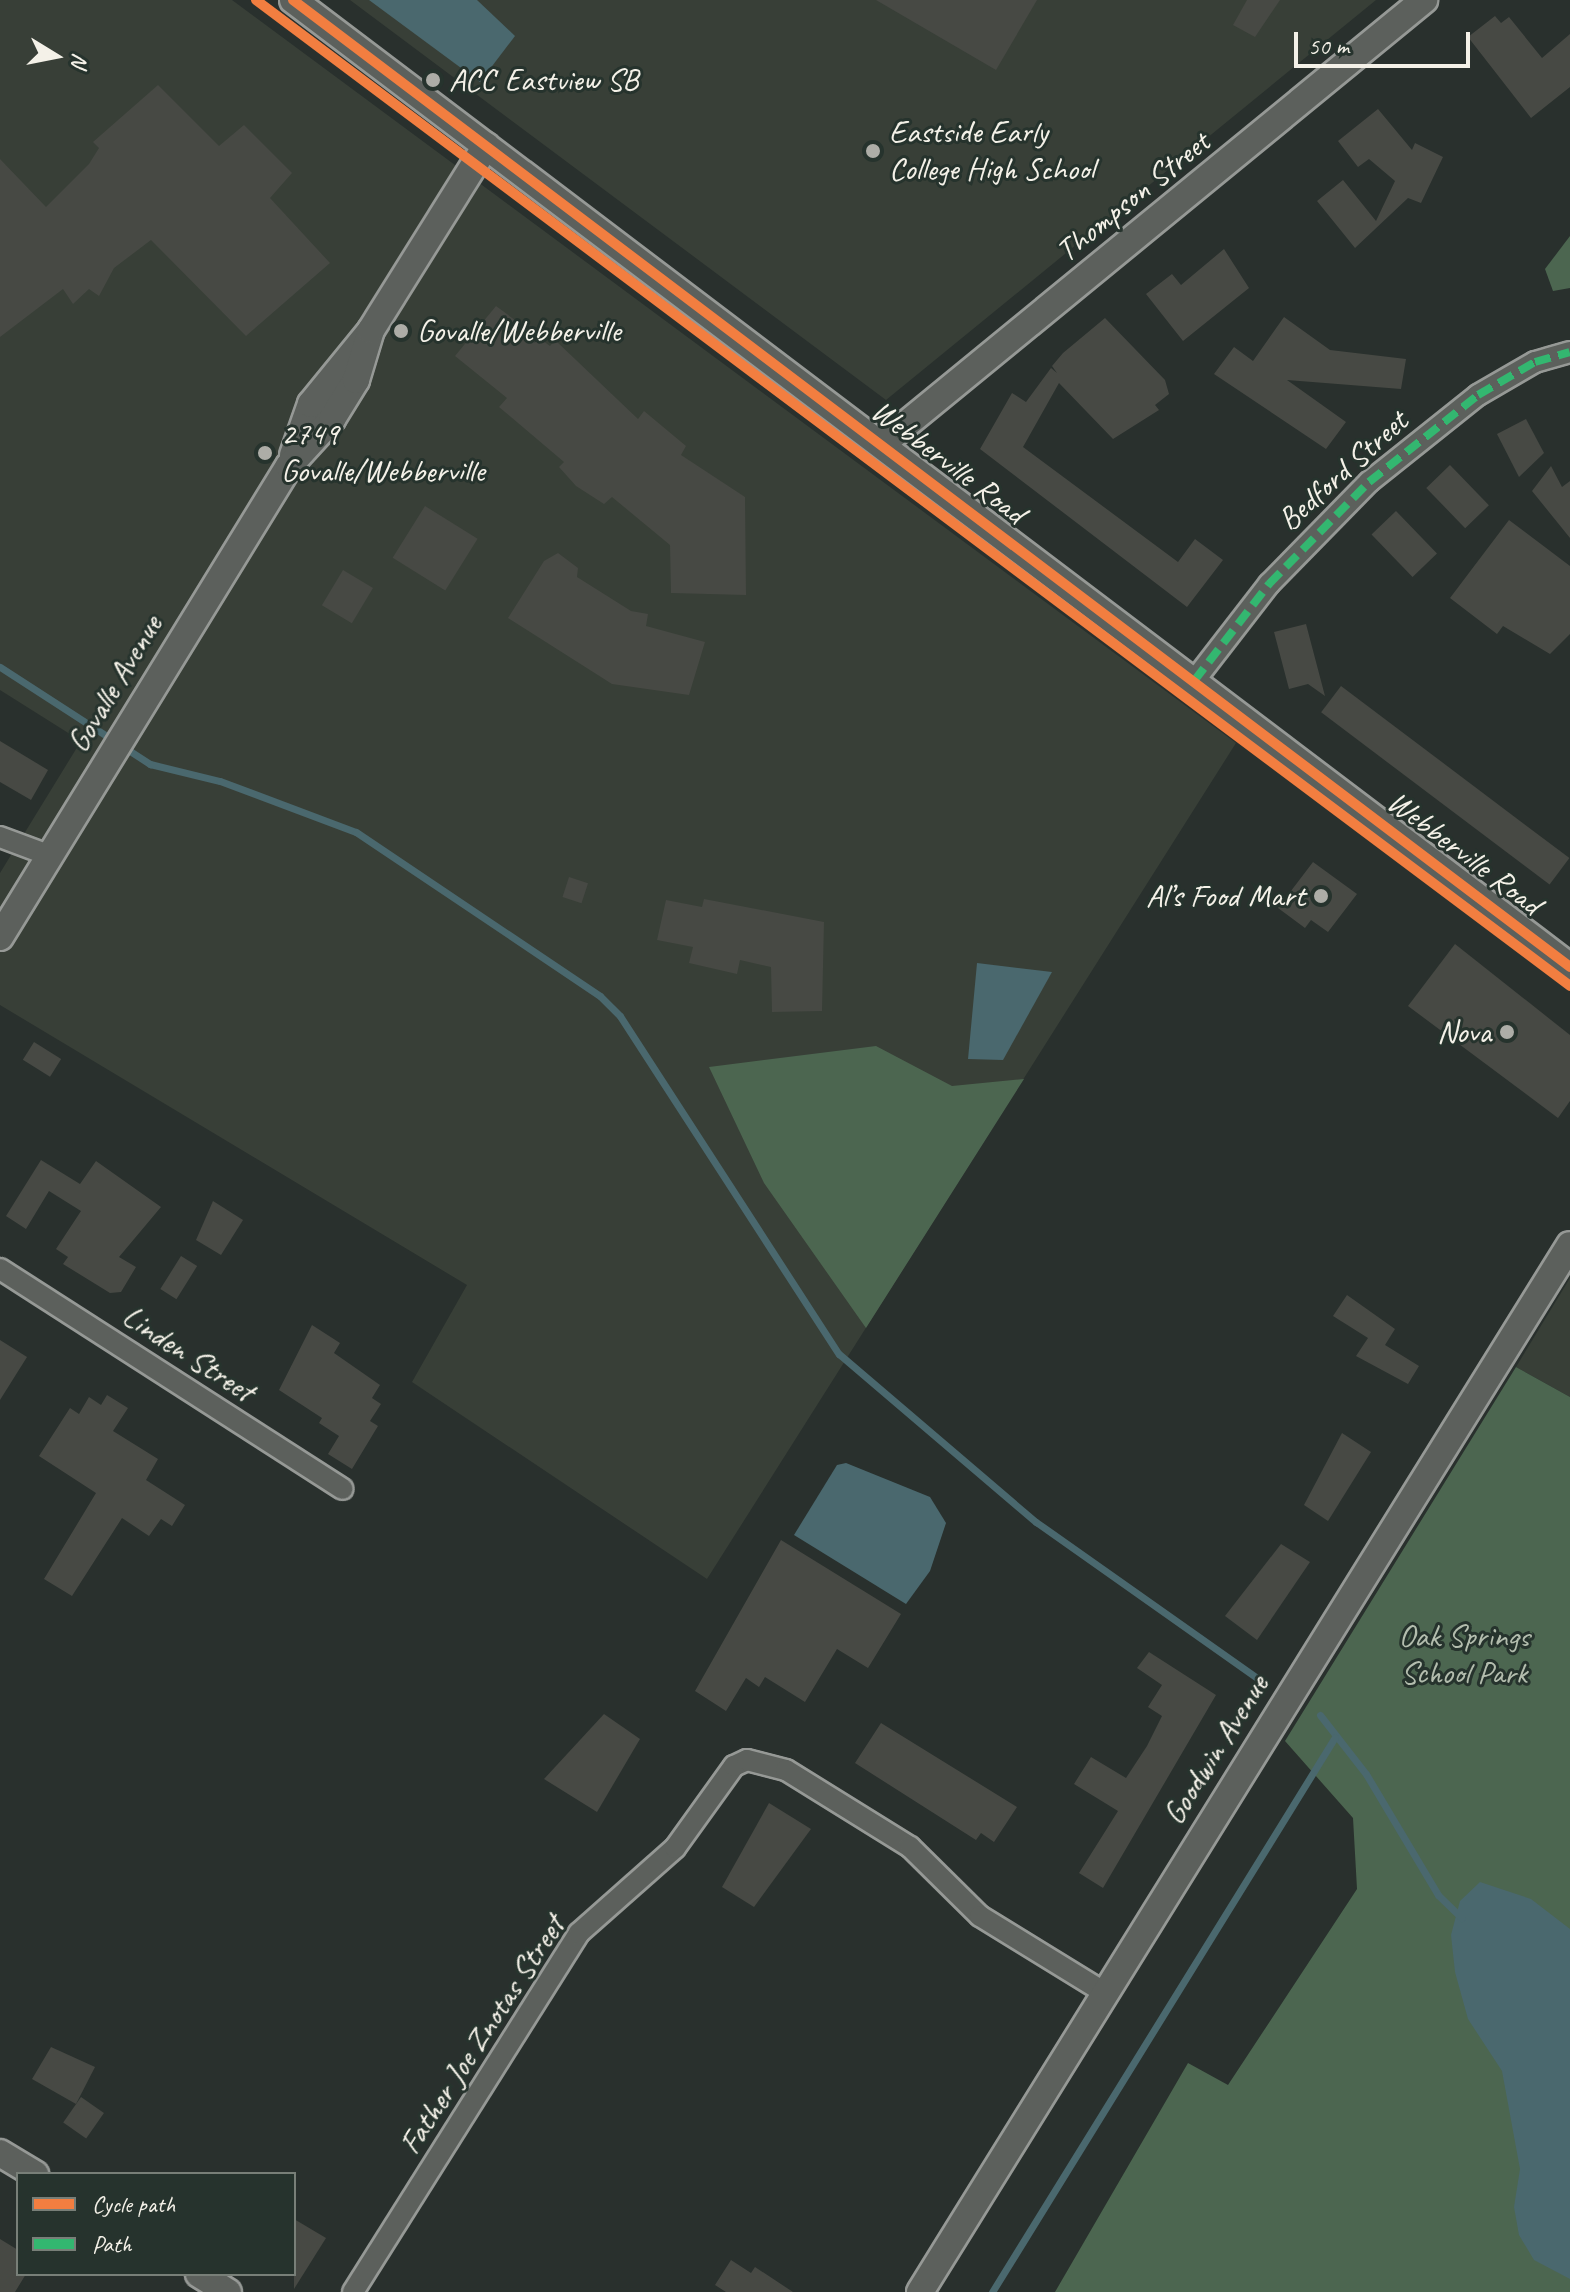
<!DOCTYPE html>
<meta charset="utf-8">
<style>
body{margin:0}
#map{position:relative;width:1570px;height:2292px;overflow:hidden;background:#29302d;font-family:Caveat,sans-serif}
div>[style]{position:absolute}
.built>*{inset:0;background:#383f37}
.green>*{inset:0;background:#4c6650}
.water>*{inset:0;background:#4a686e}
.stream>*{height:7px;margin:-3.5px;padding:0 3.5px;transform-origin:3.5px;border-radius:3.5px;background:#4a686e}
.building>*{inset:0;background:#474944;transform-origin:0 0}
.roads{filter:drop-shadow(2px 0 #969996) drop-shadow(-2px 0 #969996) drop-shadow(0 2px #969996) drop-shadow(0 -2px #969996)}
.minor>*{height:20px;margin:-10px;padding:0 10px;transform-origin:10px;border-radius:10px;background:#5c605c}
.tertiary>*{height:26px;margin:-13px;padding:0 13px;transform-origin:13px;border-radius:13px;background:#5c605c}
.quiet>*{height:8px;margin-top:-4px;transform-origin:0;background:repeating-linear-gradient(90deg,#33b770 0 16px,transparent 0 24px)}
.cycleway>*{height:10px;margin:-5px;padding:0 5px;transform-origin:5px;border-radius:5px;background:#f27e40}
.dots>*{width:22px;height:22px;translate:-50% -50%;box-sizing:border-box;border:4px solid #26332d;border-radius:50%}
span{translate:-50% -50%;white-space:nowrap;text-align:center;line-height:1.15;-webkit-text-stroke:6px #26332d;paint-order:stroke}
.poi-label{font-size:32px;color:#f4f1e8}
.left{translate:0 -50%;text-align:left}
.right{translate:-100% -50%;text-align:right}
.street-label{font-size:32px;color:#f4f1e8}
.park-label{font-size:32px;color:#b3bdae}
.legend{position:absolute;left:16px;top:2172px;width:280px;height:104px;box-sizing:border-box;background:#26332d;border:2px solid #787f78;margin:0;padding:10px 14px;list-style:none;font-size:24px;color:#f4f1e8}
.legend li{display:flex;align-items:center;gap:16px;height:40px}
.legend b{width:40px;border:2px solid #787f78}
.north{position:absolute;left:16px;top:16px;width:80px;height:80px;-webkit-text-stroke:6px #26332d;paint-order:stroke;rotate:100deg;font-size:22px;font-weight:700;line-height:32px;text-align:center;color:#f4f1e8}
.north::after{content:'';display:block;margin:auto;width:28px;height:36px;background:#f4f1e8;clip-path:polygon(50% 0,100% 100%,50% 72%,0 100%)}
.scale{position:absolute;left:1294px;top:32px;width:176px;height:36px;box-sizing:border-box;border:4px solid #f4f1e8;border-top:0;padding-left:10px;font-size:24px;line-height:28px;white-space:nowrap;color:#f4f1e8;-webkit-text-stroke:6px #26332d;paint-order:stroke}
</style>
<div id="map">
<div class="built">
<i style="clip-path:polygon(0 0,232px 0,1236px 743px,707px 1579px,412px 1382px,467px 1285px,0 1005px,0 873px,81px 741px,0 690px)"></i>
<i style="clip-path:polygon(350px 0,1376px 0,886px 400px)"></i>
<i style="clip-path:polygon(1570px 1278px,1570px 1397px,1516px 1367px)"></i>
</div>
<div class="green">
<i style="clip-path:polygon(1570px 236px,1570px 288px,1553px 291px,1545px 269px)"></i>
<i style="clip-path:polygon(876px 1046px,952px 1086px,1024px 1079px,866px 1328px,764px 1183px,709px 1067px)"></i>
<i style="clip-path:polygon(1516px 1367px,1570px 1397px,1570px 2292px,1055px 2292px,1188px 2063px,1228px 2085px,1357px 1889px,1353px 1818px,1285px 1741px)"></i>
</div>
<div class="water">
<i style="clip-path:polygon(369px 0,477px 0,515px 36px,480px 82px)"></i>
<i style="clip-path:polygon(977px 963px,1052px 972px,1003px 1060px,968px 1059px)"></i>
<i style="clip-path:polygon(846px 1463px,930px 1497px,946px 1523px,930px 1571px,906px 1604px,794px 1535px,837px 1465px)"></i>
<i style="clip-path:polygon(1480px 1882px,1531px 1899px,1570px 1929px,1570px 2279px,1534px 2260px,1519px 2235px,1514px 2207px,1520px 2169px,1502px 2071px,1468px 2019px,1455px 1972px,1451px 1935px,1460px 1901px)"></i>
</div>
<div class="stream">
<i style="left:0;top:667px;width:179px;rotate:32.9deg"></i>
<i style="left:150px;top:764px;width:72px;rotate:13.7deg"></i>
<i style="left:220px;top:781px;width:145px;rotate:20.6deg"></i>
<i style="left:356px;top:832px;width:294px;rotate:33.9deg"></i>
<i style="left:600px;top:996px;width:28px;rotate:45deg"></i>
<i style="left:620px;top:1016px;width:403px;rotate:57.1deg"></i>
<i style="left:839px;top:1354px;width:259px;rotate:40.5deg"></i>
<i style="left:1036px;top:1522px;width:279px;rotate:35.2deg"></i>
<i style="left:1320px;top:1715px;width:75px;rotate:52.1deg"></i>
<i style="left:1366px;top:1774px;width:141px;rotate:59.2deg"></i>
<i style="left:1438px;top:1895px;width:33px;rotate:44deg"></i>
<i style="left:992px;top:2292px;width:652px;rotate:-58.28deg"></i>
</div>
<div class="building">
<i style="clip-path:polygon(876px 0,1037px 0,996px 70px)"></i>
<i style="clip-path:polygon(1247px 0,1280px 0,1255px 37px,1233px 25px)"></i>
<i style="clip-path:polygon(1495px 16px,1501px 23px,1509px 17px,1542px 58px,1570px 34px,1570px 87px,1531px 118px,1468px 37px)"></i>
<i style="clip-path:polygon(158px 85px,219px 146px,244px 125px,292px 173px,270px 198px,330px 263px,246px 336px,151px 240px,114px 268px,99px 296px,89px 289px,73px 304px,63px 289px,0 337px,0 159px,46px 207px,89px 164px,99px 148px,93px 142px)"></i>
<i style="clip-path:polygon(1378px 109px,1412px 150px,1415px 143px,1443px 157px,1421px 203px,1408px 198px,1355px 248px,1317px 201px,1343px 180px,1376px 221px,1395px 181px,1369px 159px,1358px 167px,1338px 141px)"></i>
<i style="clip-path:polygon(1224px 249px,1249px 288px,1183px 341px,1146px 294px,1172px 274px,1181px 285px)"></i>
<i style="clip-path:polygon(496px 306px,550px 346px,555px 340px,638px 419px,644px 411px,686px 446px,681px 455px,745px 497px,746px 595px,671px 593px,670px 545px,612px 497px,604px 504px,576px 486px,559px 467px,564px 462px,499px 407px,507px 398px,455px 356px)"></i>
<i style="clip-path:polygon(1284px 317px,1330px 350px,1406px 359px,1401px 389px,1287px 380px,1346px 422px,1326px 449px,1214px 374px,1234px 347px,1253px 361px)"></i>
<i style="clip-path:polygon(1105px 318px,1165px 380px,1169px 394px,1155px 405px,1159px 410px,1113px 439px,1059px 383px,1023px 447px,1178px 562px,1195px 539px,1223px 560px,1187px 607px,980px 449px,1012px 393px,1026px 402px,1051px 368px,1057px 373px,1052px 366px,1063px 353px)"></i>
<i style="clip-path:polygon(1526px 419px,1544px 453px,1519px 477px,1497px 434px)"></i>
<i style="left:1450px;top:465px;width:56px;height:33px;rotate:46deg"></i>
<i style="clip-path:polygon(1551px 466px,1562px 487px,1570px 481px,1570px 538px,1532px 491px)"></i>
<i style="left:425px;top:506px;width:62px;height:61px;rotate:32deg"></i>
<i style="left:1396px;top:511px;width:59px;height:34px;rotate:46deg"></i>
<i style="clip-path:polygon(1509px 520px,1570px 566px,1570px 634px,1550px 654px,1503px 626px,1497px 634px,1450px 598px)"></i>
<i style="clip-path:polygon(558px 553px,578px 568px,577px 577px,631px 611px,648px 614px,646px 626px,705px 642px,689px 695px,612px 684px,508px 618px,544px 561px)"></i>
<i style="left:343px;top:570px;width:35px;height:41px;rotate:31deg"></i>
<i style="clip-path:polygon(1306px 624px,1325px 696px,1308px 684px,1289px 689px,1274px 632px)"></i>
<i style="left:1341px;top:686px;width:286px;height:33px;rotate:37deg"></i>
<i style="clip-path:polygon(0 741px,48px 770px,31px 800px,0 782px)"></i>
<i style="clip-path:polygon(1313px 862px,1357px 894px,1328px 932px,1311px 920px,1305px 928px,1278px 908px)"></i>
<i style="left:569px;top:877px;width:20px;height:21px;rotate:18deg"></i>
<i style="clip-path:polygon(704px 899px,824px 922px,822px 1011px,772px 1012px,771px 967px,740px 960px,737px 974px,689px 963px,693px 947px,657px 940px,666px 900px,702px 907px)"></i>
<i style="clip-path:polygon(1455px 944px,1570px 1035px,1570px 1101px,1558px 1118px,1408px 1006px)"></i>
<i style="left:34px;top:1042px;width:32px;height:21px;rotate:32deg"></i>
<i style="clip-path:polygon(41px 1160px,80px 1184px,96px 1161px,161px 1207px,119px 1257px,136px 1267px,121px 1292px,110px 1293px,63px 1264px,68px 1257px,56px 1249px,81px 1211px,49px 1191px,26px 1229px,6px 1216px)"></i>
<i style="clip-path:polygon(213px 1201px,243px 1220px,221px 1255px,196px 1240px)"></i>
<i style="left:181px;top:1256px;width:19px;height:39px;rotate:32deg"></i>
<i style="clip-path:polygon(1347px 1295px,1395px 1329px,1385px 1345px,1419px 1366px,1408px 1384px,1356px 1356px,1368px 1338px,1333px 1316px)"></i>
<i style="clip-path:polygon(312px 1325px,340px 1343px,334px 1353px,380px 1385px,372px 1398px,381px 1404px,370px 1421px,378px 1426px,352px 1469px,328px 1454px,339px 1436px,319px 1423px,322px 1418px,279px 1390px)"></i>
<i style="clip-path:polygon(0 1340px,27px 1357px,0 1400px)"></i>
<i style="clip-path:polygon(107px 1395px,128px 1408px,113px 1431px,158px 1459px,146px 1480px,185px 1505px,172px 1526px,161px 1519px,149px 1536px,122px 1518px,72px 1596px,44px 1579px,96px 1493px,39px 1456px,70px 1408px,79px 1414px,89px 1397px,101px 1405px)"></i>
<i style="clip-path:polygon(1342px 1433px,1371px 1452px,1328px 1521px,1304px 1505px)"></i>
<i style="clip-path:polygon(781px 1540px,901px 1614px,868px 1668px,837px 1649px,805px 1702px,765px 1677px,759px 1687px,746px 1678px,726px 1711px,695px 1691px)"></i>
<i style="clip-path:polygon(1281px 1544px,1310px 1562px,1257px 1640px,1225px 1616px)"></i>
<i style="clip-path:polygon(1149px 1652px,1216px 1695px,1103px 1888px,1079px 1873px,1118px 1811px,1074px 1784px,1091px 1757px,1126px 1778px,1147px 1746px,1162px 1716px,1148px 1707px,1162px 1685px,1137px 1668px)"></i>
<i style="clip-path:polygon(604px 1714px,640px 1739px,597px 1812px,544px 1779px)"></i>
<i style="clip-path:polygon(881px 1723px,1017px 1807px,994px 1842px,981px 1833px,976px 1840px,855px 1763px)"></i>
<i style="clip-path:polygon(769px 1803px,811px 1829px,754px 1907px,722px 1887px)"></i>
<i style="clip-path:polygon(51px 2047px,95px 2067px,76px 2104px,32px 2079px)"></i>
<i style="left:81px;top:2097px;width:28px;height:31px;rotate:35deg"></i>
<i style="clip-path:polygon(294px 2219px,326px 2238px,294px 2289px)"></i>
<i style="clip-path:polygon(0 2239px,18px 2250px,18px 2274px,26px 2274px,15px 2292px,0 2292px)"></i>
<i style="clip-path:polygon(731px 2260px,751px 2273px,755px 2267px,793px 2292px,726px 2292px,715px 2285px)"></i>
</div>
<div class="roads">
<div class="minor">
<i style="left:1194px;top:681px;width:123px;rotate:-52.3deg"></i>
<i style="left:1269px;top:584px;width:143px;rotate:-45.6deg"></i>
<i style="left:1369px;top:482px;width:139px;rotate:-38.6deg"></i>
<i style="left:1478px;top:395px;width:66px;rotate:-30.1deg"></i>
<i style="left:1535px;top:362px;width:36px;rotate:-16deg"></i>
<i style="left:0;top:837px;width:54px;rotate:20.4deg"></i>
<i style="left:0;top:1269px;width:407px;rotate:32.7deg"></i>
<i style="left:353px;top:2292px;width:424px;rotate:-57.8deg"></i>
<i style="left:579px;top:1933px;width:128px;rotate:-41.5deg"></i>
<i style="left:675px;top:1848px;width:101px;rotate:-54.3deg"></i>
<i style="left:734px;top:1766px;width:14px;rotate:-25deg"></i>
<i style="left:747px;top:1760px;width:40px;rotate:14.4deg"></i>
<i style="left:786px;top:1770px;width:146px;rotate:31.8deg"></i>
<i style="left:910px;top:1847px;width:98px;rotate:44.6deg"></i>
<i style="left:980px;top:1916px;width:147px;rotate:31.6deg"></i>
</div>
<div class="tertiary">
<i style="left:293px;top:0;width:1602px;rotate:37.13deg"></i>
<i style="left:882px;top:444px;width:701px;rotate:-39.32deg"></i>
<i style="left:293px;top:455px;width:54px;rotate:-70.6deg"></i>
<i style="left:311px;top:404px;width:90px;rotate:-50.8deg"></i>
<i style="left:0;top:937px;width:553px;rotate:-58.47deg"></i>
<i style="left:289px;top:466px;width:64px;rotate:-47.5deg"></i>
<i style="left:332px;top:419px;width:46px;rotate:-58.4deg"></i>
<i style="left:356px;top:380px;width:52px;rotate:-73.3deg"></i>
<i style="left:371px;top:330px;width:217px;rotate:-58deg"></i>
<i style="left:0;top:2153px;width:41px;rotate:31deg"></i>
<i style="left:199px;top:2274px;width:34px;rotate:32deg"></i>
<i style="left:920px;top:2292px;width:1232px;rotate:-58.17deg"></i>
</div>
</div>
<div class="quiet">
<i style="left:1194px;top:681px;width:123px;rotate:-52.3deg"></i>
<i style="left:1269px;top:584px;width:143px;rotate:-45.6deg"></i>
<i style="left:1369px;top:482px;width:139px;rotate:-38.6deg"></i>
<i style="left:1478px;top:395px;width:66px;rotate:-30.1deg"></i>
<i style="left:1535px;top:362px;width:36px;rotate:-16deg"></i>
</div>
<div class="cycleway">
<i style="left:256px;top:0;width:1643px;rotate:36.88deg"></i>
<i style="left:293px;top:0;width:1602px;rotate:37.13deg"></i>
</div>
<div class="dots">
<i style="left:433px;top:80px;background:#adada7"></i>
<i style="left:873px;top:151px;background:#adada7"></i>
<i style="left:401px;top:331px;background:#adada7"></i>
<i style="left:265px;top:453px;background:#adada7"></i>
<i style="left:1321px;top:896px;background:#adada7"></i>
<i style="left:1507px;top:1032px;background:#adada7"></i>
</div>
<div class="poi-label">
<span class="left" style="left:449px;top:80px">ACC Eastview SB</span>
<span class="left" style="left:889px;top:151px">Eastside Early<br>College High School</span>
<span class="left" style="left:417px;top:331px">Govalle/Webberville</span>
<span class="left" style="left:281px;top:453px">2749<br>Govalle/Webberville</span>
<span class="right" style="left:1305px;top:896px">Al’s Food Mart</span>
<span class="right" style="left:1491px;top:1032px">Nova</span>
</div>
<div class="street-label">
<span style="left:1133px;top:197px;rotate:-39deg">Thompson Street</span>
<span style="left:948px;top:462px;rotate:37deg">Webberville Road</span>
<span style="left:1343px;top:471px;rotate:-42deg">Bedford Street</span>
<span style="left:115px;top:684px;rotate:-59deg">Govalle Avenue</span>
<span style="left:1464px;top:853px;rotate:37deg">Webberville Road</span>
<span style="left:188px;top:1354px;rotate:33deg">Linden Street</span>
<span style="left:1216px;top:1750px;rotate:-58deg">Goodwin Avenue</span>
<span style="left:482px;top:2035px;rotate:-57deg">Father Joe Znotas Street</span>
</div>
<div class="park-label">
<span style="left:1464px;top:1655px">Oak Springs<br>School Park</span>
</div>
<ul class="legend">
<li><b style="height:10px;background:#f27e40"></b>Cycle path</li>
<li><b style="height:10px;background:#33b770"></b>Path</li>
</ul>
<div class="north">N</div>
<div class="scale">50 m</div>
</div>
